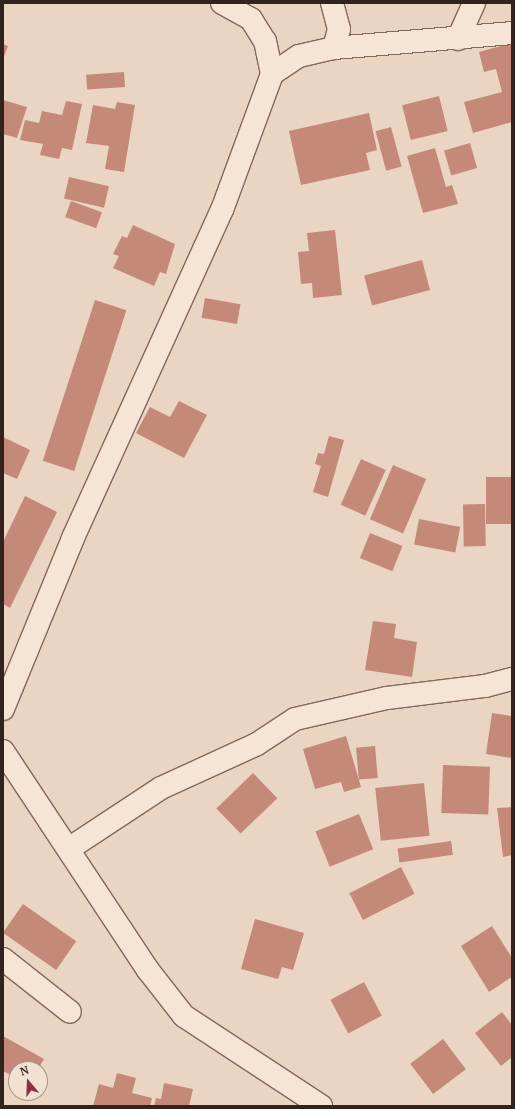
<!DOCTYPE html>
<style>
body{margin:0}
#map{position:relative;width:515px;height:1109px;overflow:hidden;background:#ead5c2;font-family:"PT Serif",serif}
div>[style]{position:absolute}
.building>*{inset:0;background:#c5897a;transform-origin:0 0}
.roads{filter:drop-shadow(1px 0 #82675b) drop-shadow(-1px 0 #82675b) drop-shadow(0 1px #82675b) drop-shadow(0 -1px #82675b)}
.minor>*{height:22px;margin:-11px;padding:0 11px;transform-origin:11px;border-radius:11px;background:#f6e4d4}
span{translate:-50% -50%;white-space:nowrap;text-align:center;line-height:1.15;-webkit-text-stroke:3px #f2e1d1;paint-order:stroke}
.frame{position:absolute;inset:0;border:4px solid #33231e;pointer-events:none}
.north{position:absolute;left:8px;top:1061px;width:40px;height:40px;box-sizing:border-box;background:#f2e1d1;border:1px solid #a69589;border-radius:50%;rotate:341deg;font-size:11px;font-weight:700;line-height:16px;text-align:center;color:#33231e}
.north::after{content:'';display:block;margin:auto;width:14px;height:18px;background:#8c2f45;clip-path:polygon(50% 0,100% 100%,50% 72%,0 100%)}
</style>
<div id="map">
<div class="building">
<i style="clip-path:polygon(512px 43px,512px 122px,473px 133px,464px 102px,502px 92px,496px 69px,484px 72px,479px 52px)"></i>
<i style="clip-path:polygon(3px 44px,8px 46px,3px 59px)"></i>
<i style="left:124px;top:72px;width:15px;height:38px;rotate:86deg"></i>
<i style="left:439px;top:96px;width:36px;height:38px;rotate:76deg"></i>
<i style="clip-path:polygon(3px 100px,27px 107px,17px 138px,3px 134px)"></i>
<i style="clip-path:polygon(66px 101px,82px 104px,72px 150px,62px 148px,59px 159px,40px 155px,43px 144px,20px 140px,25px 120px,39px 123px,42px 111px,62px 115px)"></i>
<i style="clip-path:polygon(117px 102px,135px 105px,124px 172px,105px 169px,109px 146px,86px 143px,93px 105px,115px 109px)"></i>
<i style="clip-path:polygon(369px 113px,377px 150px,366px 153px,370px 170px,301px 185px,289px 131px)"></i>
<i style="left:391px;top:127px;width:41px;height:16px;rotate:75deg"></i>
<i style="left:470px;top:143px;width:26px;height:27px;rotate:74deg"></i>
<i style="clip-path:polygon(435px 148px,446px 187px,452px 185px,458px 204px,423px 213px,407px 156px)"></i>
<i style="left:69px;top:177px;width:41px;height:22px;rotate:13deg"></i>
<i style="left:71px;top:201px;width:33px;height:17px;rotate:20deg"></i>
<i style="clip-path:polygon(133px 225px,175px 244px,166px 274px,160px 272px,154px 286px,113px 268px,119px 256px,113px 254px,122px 236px,127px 238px)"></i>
<i style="clip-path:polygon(335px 230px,342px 295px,313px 298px,312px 283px,301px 284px,298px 252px,309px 251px,307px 233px)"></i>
<i style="left:422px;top:260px;width:31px;height:60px;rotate:75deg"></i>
<i style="left:205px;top:298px;width:36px;height:20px;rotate:10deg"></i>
<i style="left:95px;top:300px;width:33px;height:169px;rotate:18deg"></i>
<i style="clip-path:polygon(179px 401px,207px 415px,184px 458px,136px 433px,150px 407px,170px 417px)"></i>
<i style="clip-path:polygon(329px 436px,344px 440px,328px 497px,313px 492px,321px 466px,315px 464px,318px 453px,324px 454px)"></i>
<i style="clip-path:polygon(3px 437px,30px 450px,17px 479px,3px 473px)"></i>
<i style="left:361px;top:459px;width:27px;height:50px;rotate:24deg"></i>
<i style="left:393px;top:465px;width:36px;height:59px;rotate:23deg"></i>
<i style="left:512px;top:477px;width:47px;height:26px;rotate:90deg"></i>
<i style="clip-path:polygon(25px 496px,57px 512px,10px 608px,3px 604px,3px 542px)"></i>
<i style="left:485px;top:504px;width:42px;height:22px;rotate:89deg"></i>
<i style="left:419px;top:519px;width:42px;height:26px;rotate:11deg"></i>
<i style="left:370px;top:533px;width:35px;height:27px;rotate:22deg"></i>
<i style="clip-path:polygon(373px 621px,396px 624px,394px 638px,417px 642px,412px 677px,365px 670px)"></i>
<i style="clip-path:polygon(492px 713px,512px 716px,512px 758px,486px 754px)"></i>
<i style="clip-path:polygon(346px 736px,361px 787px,344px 792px,341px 782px,315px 789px,303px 749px)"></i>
<i style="left:375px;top:746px;width:32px;height:19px;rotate:85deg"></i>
<i style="left:443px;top:765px;width:47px;height:48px;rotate:2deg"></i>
<i style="left:253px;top:773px;width:35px;height:51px;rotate:46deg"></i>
<i style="left:424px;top:783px;width:53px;height:49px;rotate:84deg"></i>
<i style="clip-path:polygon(512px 807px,512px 855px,503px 857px,497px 808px)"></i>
<i style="left:359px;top:814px;width:38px;height:47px;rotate:68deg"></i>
<i style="left:451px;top:841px;width:14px;height:54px;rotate:82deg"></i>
<i style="left:401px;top:867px;width:30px;height:58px;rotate:63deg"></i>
<i style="left:23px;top:904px;width:65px;height:35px;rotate:35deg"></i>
<i style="clip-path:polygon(255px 919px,304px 933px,293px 970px,282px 967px,278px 979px,241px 969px)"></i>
<i style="clip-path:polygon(492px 926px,512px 958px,512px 977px,489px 992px,461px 946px)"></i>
<i style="left:364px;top:982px;width:38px;height:38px;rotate:62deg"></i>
<i style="clip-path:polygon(502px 1012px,512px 1025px,512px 1057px,501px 1066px,475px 1033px)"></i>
<i style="clip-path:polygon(3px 1036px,44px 1059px,38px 1069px,16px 1069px,16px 1078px,3px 1071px)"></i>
<i style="left:443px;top:1039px;width:38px;height:41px;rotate:53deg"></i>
<i style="clip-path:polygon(117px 1073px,136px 1078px,132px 1093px,152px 1098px,150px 1106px,93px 1106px,99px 1084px,113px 1088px)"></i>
<i style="clip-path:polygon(164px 1083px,193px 1089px,189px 1106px,154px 1106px,156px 1098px,161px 1099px)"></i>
</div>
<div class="roads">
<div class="minor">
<i style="left:222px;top:3px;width:33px;rotate:29deg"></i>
<i style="left:251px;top:19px;width:26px;rotate:58deg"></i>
<i style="left:265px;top:41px;width:34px;rotate:78deg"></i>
<i style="left:332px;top:3px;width:27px;rotate:75deg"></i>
<i style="left:339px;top:29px;width:20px;rotate:105deg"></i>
<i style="left:458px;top:39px;width:39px;rotate:-66deg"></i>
<i style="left:3px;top:709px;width:185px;rotate:-67.7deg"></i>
<i style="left:73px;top:538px;width:360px;rotate:-65.6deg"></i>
<i style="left:222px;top:210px;width:145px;rotate:-69.8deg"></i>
<i style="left:272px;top:74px;width:32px;rotate:-34deg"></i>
<i style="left:299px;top:56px;width:36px;rotate:-13deg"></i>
<i style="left:334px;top:48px;width:179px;rotate:-4.8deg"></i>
<i style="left:3px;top:751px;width:263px;rotate:56.5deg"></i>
<i style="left:148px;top:970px;width:58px;rotate:52deg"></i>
<i style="left:184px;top:1016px;width:164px;rotate:33.3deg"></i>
<i style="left:70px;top:848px;width:109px;rotate:-33.4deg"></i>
<i style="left:161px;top:788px;width:106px;rotate:-24.6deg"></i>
<i style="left:257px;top:744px;width:45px;rotate:-33.3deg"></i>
<i style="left:295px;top:719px;width:94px;rotate:-12.9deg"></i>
<i style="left:387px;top:698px;width:99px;rotate:-7deg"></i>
<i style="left:485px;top:686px;width:28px;rotate:-15deg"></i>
<i style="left:3px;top:959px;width:85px;rotate:38.3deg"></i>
</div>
</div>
<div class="frame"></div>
<div class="north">N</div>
</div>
